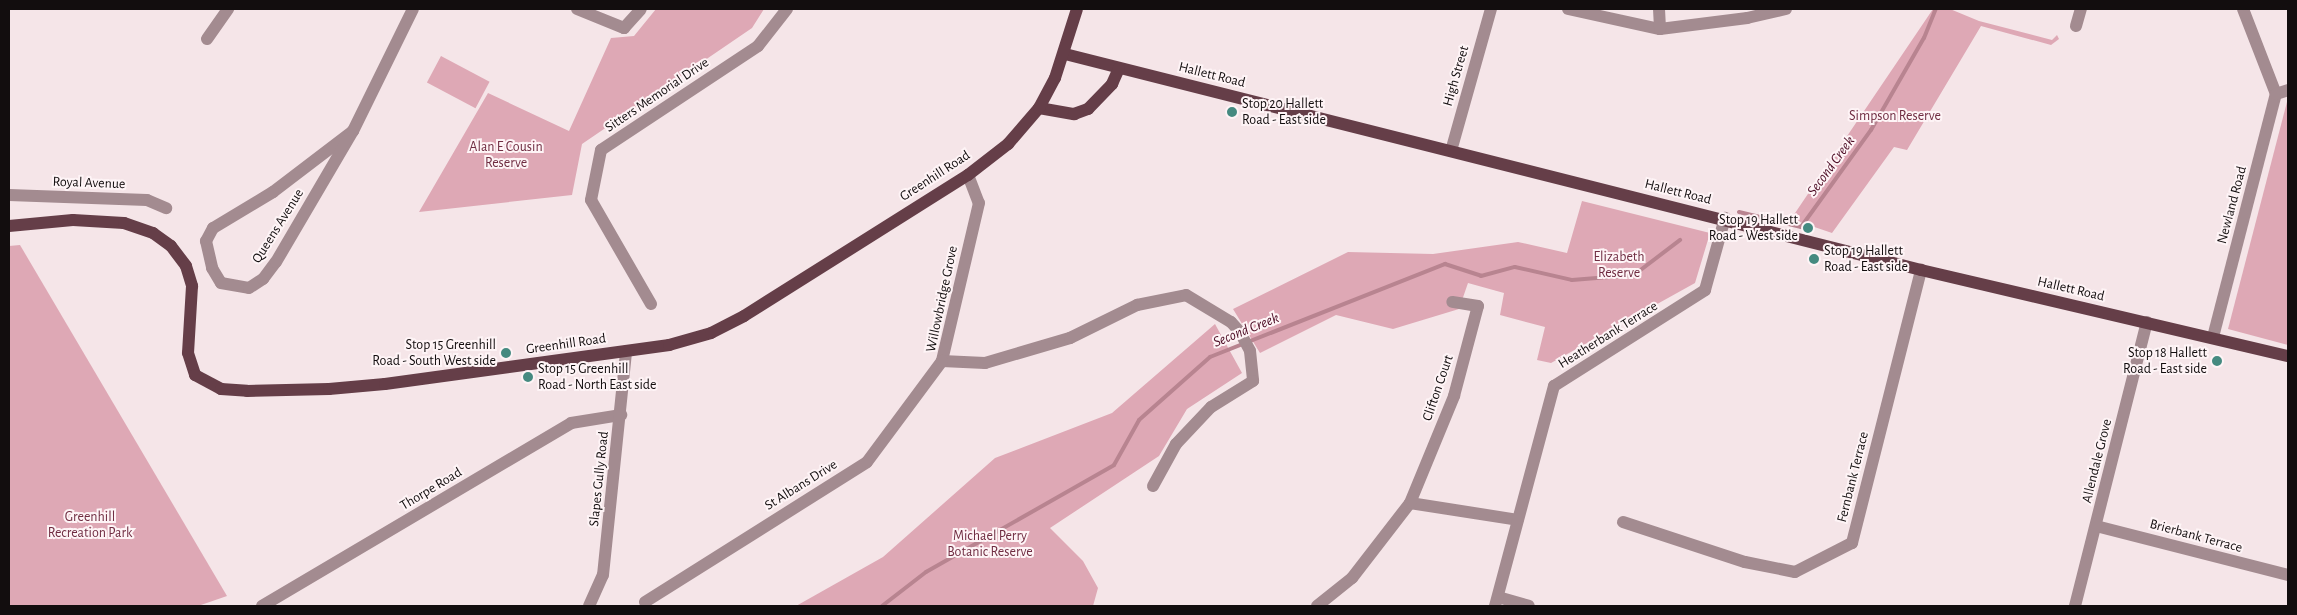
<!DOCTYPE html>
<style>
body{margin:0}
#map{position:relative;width:2297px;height:615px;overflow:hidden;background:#f5e5e8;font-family:"Alegreya Sans",sans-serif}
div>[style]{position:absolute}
.green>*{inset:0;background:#dea8b5;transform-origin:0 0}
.stream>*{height:4px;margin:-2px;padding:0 2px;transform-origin:2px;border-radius:2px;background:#b88490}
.minor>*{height:12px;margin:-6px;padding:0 6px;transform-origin:6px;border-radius:6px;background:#a38b90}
.major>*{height:12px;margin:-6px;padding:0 6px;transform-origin:6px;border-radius:6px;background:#653e48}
.dots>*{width:14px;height:14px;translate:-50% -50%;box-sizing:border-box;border:2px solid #fef4f6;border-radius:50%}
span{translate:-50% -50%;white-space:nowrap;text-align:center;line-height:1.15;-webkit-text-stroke:4px #fef4f6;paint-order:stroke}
.street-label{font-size:14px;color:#120d0e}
.poi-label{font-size:14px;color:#120d0e}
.left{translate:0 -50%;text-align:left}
.right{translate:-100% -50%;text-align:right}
.park-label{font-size:14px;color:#702d42}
.water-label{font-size:15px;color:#4e0e26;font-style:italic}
.frame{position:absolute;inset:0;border:10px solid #120d0e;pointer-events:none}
</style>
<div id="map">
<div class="green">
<i style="clip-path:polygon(656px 9px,764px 9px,752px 28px,582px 144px,572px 195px,419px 212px,488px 93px,569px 131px,611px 38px,634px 36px)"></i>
<i style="clip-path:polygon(1933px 9px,1950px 9px,1979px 21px,2052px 40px,2057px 35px,2059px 39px,2051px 45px,1981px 26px,1907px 150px,1894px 147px,1832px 233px,1791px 219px)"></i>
<i style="left:441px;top:56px;width:55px;height:30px;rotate:28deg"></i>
<i style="clip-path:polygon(2288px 98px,2288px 345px,2228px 329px)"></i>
<i style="clip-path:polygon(1582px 201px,1710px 233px,1695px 283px,1551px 363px,1537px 360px,1545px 327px,1500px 315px,1504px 293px,1468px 283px,1459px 309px,1393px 329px,1336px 315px,1260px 353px,1233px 309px,1348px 252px,1433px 254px,1518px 242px,1567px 253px)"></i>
<i style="clip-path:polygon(20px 245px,227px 596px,198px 606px,9px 606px,9px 246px)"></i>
<i style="clip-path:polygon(1215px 324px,1242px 373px,1187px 409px,1159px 456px,1050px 528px,1083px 561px,1098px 588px,1093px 606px,796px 606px,883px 557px,995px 458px,1112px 413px)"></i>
</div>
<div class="stream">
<i style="left:1739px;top:212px;width:64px;rotate:13.6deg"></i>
<i style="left:1801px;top:227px;width:120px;rotate:-54.2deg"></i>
<i style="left:1871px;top:130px;width:106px;rotate:-60.1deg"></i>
<i style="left:1924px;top:38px;width:31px;rotate:-68deg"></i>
<i style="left:882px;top:606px;width:56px;rotate:-37.7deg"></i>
<i style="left:926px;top:572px;width:216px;rotate:-29.6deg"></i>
<i style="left:1114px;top:465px;width:51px;rotate:-60.9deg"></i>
<i style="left:1139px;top:420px;width:95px;rotate:-41.6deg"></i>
<i style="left:1210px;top:357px;width:253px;rotate:-21.6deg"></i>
<i style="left:1445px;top:264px;width:38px;rotate:18deg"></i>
<i style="left:1481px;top:276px;width:35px;rotate:-15deg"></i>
<i style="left:1515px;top:267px;width:58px;rotate:12.8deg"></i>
<i style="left:1572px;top:280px;width:62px;rotate:-4.6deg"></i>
<i style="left:1634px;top:275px;width:58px;rotate:-37.3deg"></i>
</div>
<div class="minor">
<i style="left:577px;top:9px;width:51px;rotate:22deg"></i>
<i style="left:624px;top:28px;width:25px;rotate:-48deg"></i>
<i style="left:1568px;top:9px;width:94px;rotate:12.3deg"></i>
<i style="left:1660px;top:29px;width:88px;rotate:-7.2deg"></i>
<i style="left:1747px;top:18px;width:40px;rotate:-13deg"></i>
<i style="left:1659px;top:9px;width:20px;rotate:87deg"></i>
<i style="left:2243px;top:9px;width:91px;rotate:68.8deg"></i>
<i style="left:2076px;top:26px;width:18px;rotate:-74deg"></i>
<i style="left:207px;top:39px;width:37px;rotate:-55deg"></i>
<i style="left:353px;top:131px;width:101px;rotate:142.7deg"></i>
<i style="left:273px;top:192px;width:70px;rotate:149deg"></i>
<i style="left:213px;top:228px;width:15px;rotate:118deg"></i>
<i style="left:206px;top:241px;width:28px;rotate:77deg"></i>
<i style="left:212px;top:268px;width:17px;rotate:59deg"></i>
<i style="left:221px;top:283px;width:28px;rotate:10deg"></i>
<i style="left:249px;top:288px;width:17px;rotate:-33deg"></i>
<i style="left:263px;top:279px;width:21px;rotate:-53deg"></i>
<i style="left:276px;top:262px;width:152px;rotate:-59.6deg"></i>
<i style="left:353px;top:131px;width:136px;rotate:-63.8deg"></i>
<i style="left:1451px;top:151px;width:148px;rotate:-74.3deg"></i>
<i style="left:968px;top:175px;width:30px;rotate:69deg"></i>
<i style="left:979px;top:203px;width:162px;rotate:103.2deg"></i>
<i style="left:942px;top:361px;width:43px;rotate:2.7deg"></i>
<i style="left:985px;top:363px;width:89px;rotate:-16.4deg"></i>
<i style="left:1070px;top:338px;width:75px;rotate:-26.2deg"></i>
<i style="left:1137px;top:305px;width:50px;rotate:-11.5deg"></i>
<i style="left:1186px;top:295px;width:52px;rotate:31deg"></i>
<i style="left:1231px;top:322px;width:13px;rotate:48deg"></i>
<i style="left:1240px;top:332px;width:21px;rotate:62deg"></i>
<i style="left:1250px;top:351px;width:30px;rotate:84deg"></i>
<i style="left:1253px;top:381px;width:49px;rotate:148.2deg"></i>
<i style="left:1211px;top:407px;width:51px;rotate:133.4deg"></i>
<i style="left:1176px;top:444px;width:48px;rotate:118.7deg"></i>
<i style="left:9px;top:195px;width:138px;rotate:2.1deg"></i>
<i style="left:147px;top:200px;width:21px;rotate:23deg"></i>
<i style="left:651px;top:304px;width:120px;rotate:-120deg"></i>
<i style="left:591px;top:200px;width:51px;rotate:-78.7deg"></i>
<i style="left:601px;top:150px;width:188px;rotate:-33.5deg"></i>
<i style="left:758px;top:46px;width:47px;rotate:-51.9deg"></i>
<i style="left:2213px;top:337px;width:251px;rotate:-75.5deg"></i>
<i style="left:2276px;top:94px;width:13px;rotate:-18deg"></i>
<i style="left:1410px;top:503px;width:109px;rotate:8.9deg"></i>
<i style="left:1623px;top:522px;width:128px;rotate:18.2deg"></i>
<i style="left:1745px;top:562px;width:51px;rotate:11.3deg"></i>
<i style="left:1795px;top:572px;width:64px;rotate:-27deg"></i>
<i style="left:1852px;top:543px;width:282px;rotate:-75.8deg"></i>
<i style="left:2096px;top:526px;width:198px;rotate:14.3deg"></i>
<i style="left:1498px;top:597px;width:32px;rotate:16deg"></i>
<i style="left:645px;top:602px;width:262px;rotate:-32.2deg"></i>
<i style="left:867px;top:462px;width:126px;rotate:-53.4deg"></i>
<i style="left:262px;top:606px;width:359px;rotate:-30.6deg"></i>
<i style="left:571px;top:423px;width:51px;rotate:-9.1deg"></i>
<i style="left:589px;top:606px;width:34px;rotate:-66deg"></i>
<i style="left:603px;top:575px;width:225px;rotate:-84.1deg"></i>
<i style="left:1317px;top:606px;width:45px;rotate:-38.7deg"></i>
<i style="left:1352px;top:578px;width:95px;rotate:-52.3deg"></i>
<i style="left:1410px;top:503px;width:116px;rotate:-67.6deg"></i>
<i style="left:1454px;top:396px;width:93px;rotate:-75.1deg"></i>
<i style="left:1478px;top:306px;width:26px;rotate:-171deg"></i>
<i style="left:1495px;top:606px;width:228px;rotate:-75deg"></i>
<i style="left:1554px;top:386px;width:179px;rotate:-32.4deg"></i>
<i style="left:1705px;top:290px;width:75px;rotate:-74.5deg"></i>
<i style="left:2075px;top:606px;width:293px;rotate:-75.8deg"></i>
</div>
<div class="major">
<i style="left:1065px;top:54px;width:883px;rotate:14.16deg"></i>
<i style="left:1921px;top:270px;width:377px;rotate:13.2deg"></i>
<i style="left:1039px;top:108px;width:36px;rotate:10deg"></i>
<i style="left:1074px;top:114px;width:15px;rotate:-20deg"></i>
<i style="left:1088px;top:109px;width:35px;rotate:-46deg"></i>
<i style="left:1112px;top:84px;width:17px;rotate:-66deg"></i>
<i style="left:9px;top:226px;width:64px;rotate:-5.4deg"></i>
<i style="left:73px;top:220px;width:51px;rotate:3.4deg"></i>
<i style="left:124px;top:223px;width:31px;rotate:19deg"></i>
<i style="left:153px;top:233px;width:22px;rotate:36deg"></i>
<i style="left:171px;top:246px;width:25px;rotate:53deg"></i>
<i style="left:186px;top:266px;width:21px;rotate:73deg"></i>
<i style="left:192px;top:286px;width:67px;rotate:93.4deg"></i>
<i style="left:188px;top:353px;width:23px;rotate:72deg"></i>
<i style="left:195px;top:375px;width:30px;rotate:28deg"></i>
<i style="left:221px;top:389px;width:26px;rotate:4deg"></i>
<i style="left:247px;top:391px;width:82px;rotate:-1.4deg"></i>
<i style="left:329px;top:389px;width:56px;rotate:-5.1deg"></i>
<i style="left:385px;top:384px;width:287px;rotate:-7.8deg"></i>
<i style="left:669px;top:345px;width:44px;rotate:-15.9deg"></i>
<i style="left:711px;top:333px;width:37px;rotate:-27deg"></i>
<i style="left:744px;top:316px;width:265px;rotate:-32.2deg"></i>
<i style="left:968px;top:175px;width:51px;rotate:-37.8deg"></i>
<i style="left:1008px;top:144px;width:48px;rotate:-49.3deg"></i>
<i style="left:1039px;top:108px;width:34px;rotate:-62deg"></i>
<i style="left:1055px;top:78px;width:72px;rotate:-72.3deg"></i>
</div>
<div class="dots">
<i style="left:1232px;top:112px;background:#458a80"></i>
<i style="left:1808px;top:228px;background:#458a80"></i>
<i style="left:1814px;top:259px;background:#458a80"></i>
<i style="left:506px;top:353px;background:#458a80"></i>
<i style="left:2217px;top:361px;background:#458a80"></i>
<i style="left:528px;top:377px;background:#458a80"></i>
</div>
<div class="street-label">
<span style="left:1212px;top:75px;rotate:14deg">Hallett Road</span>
<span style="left:1456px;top:76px;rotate:-74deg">High Street</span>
<span style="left:657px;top:95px;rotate:-34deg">Sitters Memorial Drive</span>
<span style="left:935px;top:176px;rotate:-33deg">Greenhill Road</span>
<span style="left:89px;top:183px;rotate:2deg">Royal Avenue</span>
<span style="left:1678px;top:192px;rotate:14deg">Hallett Road</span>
<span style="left:2232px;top:205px;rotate:-75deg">Newland Road</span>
<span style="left:278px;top:226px;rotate:-58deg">Queens Avenue</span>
<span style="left:2071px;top:289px;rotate:13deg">Hallett Road</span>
<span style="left:942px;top:299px;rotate:-78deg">Willowbridge Grove</span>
<span style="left:1608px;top:335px;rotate:-32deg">Heatherbank Terrace</span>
<span style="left:566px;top:344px;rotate:-8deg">Greenhill Road</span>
<span style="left:1438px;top:388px;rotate:-71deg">Clifton Court</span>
<span style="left:2097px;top:461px;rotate:-76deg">Allendale Grove</span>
<span style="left:1853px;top:477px;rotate:-76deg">Fernbank Terrace</span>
<span style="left:599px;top:479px;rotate:-84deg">Slapes Gully Road</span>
<span style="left:801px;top:485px;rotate:-32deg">St Albans Drive</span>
<span style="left:431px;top:489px;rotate:-31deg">Thorpe Road</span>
<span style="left:2196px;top:536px;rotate:15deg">Brierbank Terrace</span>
</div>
<div class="poi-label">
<span class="left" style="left:1242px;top:112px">Stop 20 Hallett<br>Road - East side</span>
<span class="right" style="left:1798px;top:228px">Stop 19 Hallett<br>Road - West side</span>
<span class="left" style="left:1824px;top:259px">Stop 19 Hallett<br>Road - East side</span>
<span class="right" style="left:496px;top:353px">Stop 15 Greenhill<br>Road - South West side</span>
<span class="right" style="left:2207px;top:361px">Stop 18 Hallett<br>Road - East side</span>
<span class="left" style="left:538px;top:377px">Stop 15 Greenhill<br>Road - North East side</span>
</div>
<div class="park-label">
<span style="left:1895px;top:116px">Simpson Reserve</span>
<span style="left:506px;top:155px">Alan E Cousin<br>Reserve</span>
<span style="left:1619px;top:265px">Elizabeth<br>Reserve</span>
<span style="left:90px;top:525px">Greenhill<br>Recreation Park</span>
<span style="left:990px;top:544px">Michael Perry<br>Botanic Reserve</span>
</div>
<div class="water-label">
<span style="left:1831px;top:166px;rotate:-54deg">Second Creek</span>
<span style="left:1246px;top:330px;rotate:-22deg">Second Creek</span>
</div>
<div class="frame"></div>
</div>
